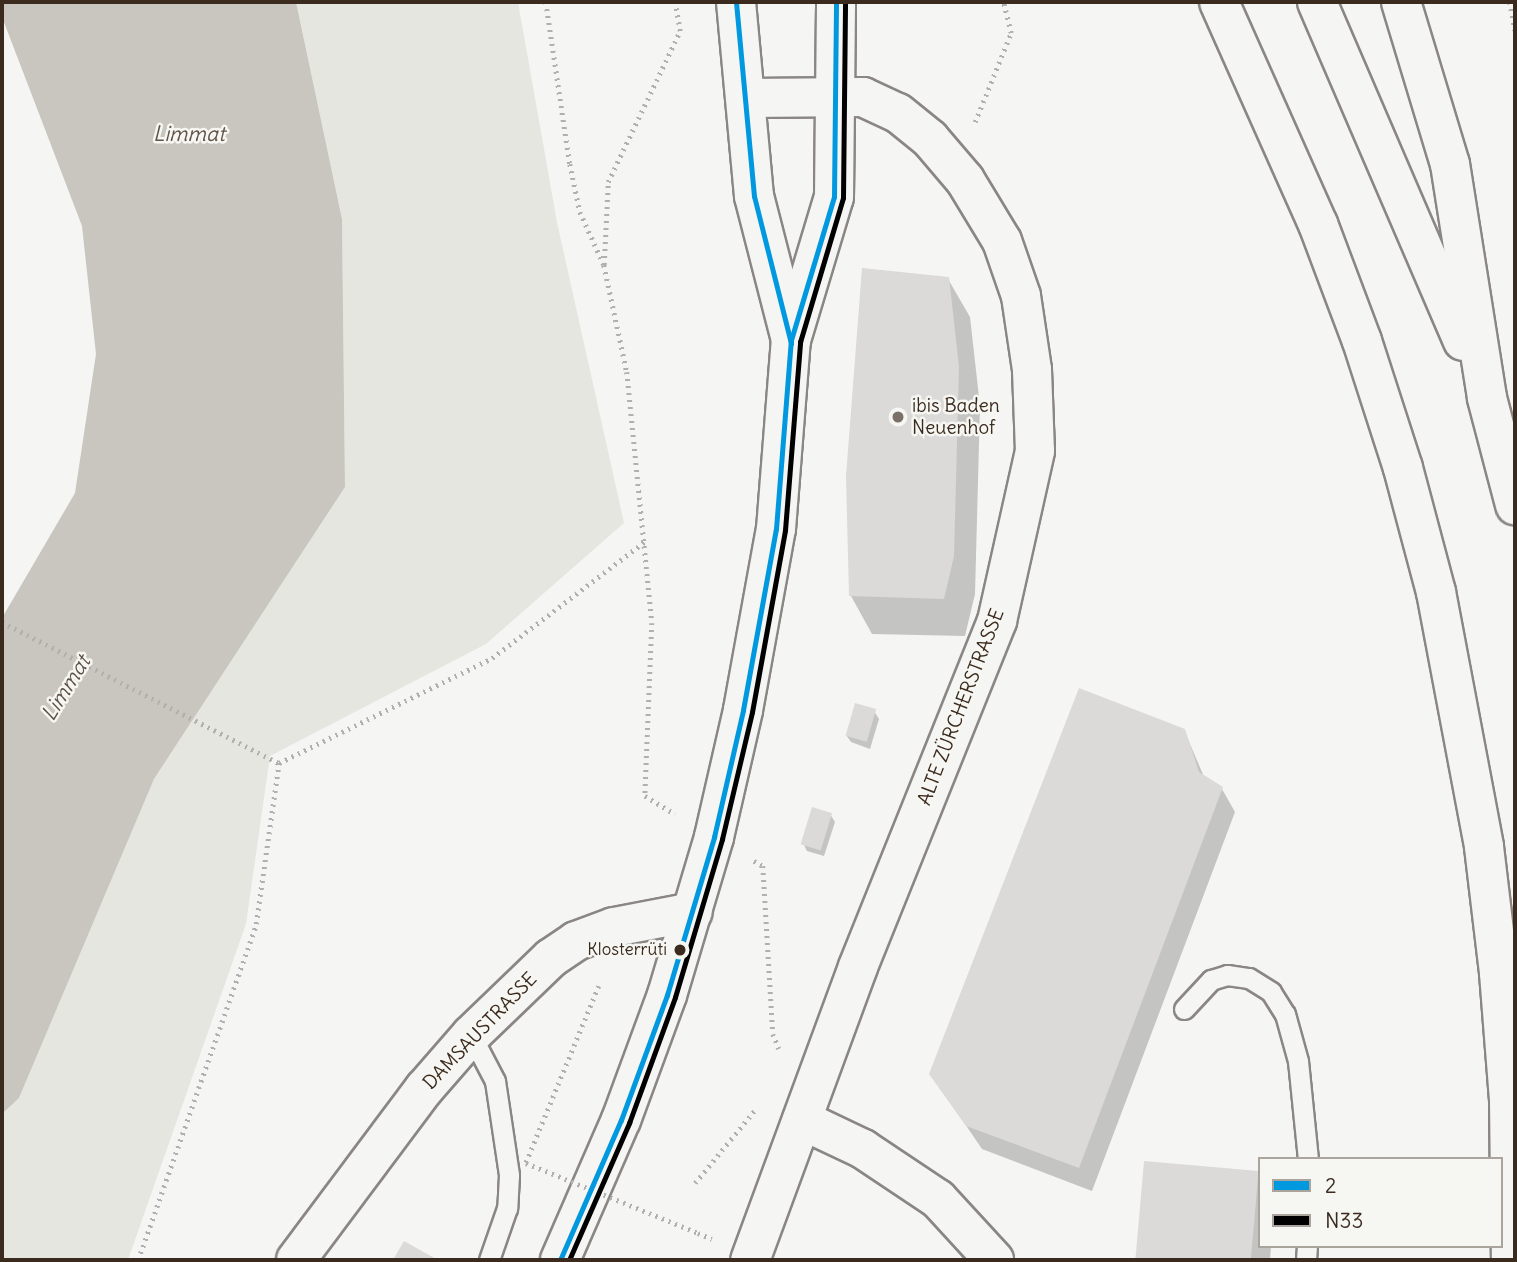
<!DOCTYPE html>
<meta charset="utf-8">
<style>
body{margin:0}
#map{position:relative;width:1517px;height:1262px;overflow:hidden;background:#f5f5f3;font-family:Delius,sans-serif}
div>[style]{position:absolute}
.green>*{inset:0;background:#e6e6e1}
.water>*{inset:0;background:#c9c5bf}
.shadow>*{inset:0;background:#0003}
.building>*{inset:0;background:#dbdad8;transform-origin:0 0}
.path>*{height:4.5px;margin-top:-2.25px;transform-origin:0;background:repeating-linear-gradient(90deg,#b2b0ae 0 2px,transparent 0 7px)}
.roads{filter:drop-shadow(2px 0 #8a8683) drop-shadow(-2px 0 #8a8683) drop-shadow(0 2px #8a8683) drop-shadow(0 -2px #8a8683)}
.lane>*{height:19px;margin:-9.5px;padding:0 9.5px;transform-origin:9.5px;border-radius:9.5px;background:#f5f5f3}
.street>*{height:38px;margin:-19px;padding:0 19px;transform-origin:19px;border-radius:19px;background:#f5f5f3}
.primary>*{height:38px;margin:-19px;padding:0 19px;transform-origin:19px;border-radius:19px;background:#f5f5f3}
.highway>*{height:38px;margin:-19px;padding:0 19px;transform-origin:19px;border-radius:19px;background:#f5f5f3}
.path-bridge>*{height:4.5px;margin-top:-2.25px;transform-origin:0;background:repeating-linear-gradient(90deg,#b2b0ae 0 2px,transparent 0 7px)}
.bus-1>*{height:5px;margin:-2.5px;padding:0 2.5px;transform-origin:2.5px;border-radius:2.5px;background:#0099df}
.bus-2>*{height:5px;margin:-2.5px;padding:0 2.5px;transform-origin:2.5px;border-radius:2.5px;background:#000}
.dots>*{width:19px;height:19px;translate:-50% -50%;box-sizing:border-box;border:4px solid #f6f6f2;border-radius:50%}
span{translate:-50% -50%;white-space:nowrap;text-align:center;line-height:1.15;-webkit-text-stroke:5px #f6f6f2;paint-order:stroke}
.bus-label{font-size:17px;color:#3b2a1e}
.right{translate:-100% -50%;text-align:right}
.poi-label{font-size:19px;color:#3b2a1e}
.left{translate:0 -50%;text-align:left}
.street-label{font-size:19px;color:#3b2a1e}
.water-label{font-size:21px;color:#605248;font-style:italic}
.frame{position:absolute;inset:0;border:4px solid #3b2a1e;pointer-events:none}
.legend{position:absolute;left:1258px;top:1157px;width:245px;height:91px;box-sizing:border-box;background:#f6f6f2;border:2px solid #aba49d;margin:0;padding:9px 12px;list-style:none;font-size:21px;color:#3b2a1e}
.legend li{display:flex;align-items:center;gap:14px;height:35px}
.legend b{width:35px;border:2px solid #aba49d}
</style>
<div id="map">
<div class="green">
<i style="clip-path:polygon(296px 2px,518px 2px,557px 222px,624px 523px,486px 644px,270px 756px,246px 924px,128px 1260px,2px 1260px,2px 1114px,19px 1098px,154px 779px,345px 487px,342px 219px)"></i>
</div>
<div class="water">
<i style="clip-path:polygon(2px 2px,296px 2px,342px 219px,345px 487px,154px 779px,19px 1098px,2px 1114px,2px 618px,75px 493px,96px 354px,82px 226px,2px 17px)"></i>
</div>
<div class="shadow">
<i style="clip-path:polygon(948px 279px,970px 317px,980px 406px,975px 594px,965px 636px,872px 634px,851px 596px)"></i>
<i style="clip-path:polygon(874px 711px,879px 719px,870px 749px,851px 742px,846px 735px)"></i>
<i style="clip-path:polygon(1184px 730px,1205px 779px,1222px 789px,1235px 812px,1092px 1191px,982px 1149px,931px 1074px)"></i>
<i style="clip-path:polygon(830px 814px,835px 822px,824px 856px,807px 851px,803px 843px)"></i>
<i style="clip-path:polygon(1146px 1163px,1258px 1172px,1260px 1246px,1271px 1246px,1270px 1260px,1138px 1260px)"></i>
</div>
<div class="building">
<i style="clip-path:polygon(862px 268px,949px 277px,959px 367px,954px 556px,944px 599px,849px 596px,846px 476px)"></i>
<i style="clip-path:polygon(1079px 688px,1185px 729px,1199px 772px,1223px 787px,1079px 1168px,966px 1126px,929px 1074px)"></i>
<i style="left:855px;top:703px;width:22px;height:34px;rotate:16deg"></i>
<i style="left:812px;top:807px;width:21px;height:39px;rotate:17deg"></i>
<i style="left:1144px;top:1161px;width:115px;height:99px;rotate:5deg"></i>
<i style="clip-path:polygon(404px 1241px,438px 1260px,393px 1260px)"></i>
</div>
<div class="path">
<i style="left:546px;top:2px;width:164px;rotate:81.6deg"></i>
<i style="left:570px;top:164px;width:49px;rotate:78.2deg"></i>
<i style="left:580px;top:212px;width:58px;rotate:65.6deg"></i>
<i style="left:604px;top:265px;width:109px;rotate:77.9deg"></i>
<i style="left:627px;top:372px;width:252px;rotate:84.3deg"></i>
<i style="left:652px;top:623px;width:173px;rotate:92.3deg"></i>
<i style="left:645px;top:796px;width:35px;rotate:31deg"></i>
<i style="left:1510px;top:2px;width:29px;rotate:80deg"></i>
<i style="left:975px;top:122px;width:96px;rotate:-68deg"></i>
<i style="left:1011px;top:33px;width:32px;rotate:-104deg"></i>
<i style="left:604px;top:265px;width:83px;rotate:-87.2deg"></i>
<i style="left:608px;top:182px;width:167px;rotate:-64.5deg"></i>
<i style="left:680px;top:31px;width:29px;rotate:-100deg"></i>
<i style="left:2px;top:622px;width:311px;rotate:27deg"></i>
<i style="left:279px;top:763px;width:237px;rotate:-26.2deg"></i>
<i style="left:492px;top:658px;width:195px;rotate:-37.3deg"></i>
<i style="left:754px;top:861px;width:10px;rotate:29deg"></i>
<i style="left:763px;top:866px;width:168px;rotate:86.6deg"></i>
<i style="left:773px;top:1034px;width:16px;rotate:68deg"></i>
<i style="left:695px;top:1183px;width:94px;rotate:-50.6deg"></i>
<i style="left:698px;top:1233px;width:15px;rotate:23deg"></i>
<i style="left:138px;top:1260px;width:356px;rotate:-70.6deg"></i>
<i style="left:256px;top:924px;width:163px;rotate:-81.9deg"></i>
</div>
<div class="roads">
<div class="lane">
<i style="left:1184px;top:1009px;width:40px;rotate:-47deg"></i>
<i style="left:1211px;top:980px;width:17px;rotate:-17deg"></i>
<i style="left:1227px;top:975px;width:22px;rotate:8deg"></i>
<i style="left:1249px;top:978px;width:26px;rotate:32deg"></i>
<i style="left:1271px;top:992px;width:26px;rotate:58deg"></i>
<i style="left:1285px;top:1014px;width:49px;rotate:74.5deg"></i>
<i style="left:1298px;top:1061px;width:99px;rotate:84.2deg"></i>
<i style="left:471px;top:1035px;width:52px;rotate:62.4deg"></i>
<i style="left:495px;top:1081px;width:95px;rotate:81.5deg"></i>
<i style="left:509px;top:1175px;width:33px;rotate:93deg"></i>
<i style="left:507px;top:1208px;width:55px;rotate:109.1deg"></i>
<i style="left:1306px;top:1260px;width:14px;rotate:-86deg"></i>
</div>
<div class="street">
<i style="left:747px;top:98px;width:116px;rotate:-0.5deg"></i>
<i style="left:863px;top:97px;width:38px;rotate:25deg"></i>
<i style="left:898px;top:113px;width:41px;rotate:39.1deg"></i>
<i style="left:930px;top:139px;width:54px;rotate:49.5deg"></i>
<i style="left:965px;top:180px;width:71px;rotate:58.8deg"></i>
<i style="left:1002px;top:241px;width:58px;rotate:70.9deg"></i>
<i style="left:1021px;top:296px;width:75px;rotate:81.5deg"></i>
<i style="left:1032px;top:370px;width:81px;rotate:87.9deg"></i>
<i style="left:1035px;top:451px;width:174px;rotate:102.6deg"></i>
<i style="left:997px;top:621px;width:373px;rotate:111.9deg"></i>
<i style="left:858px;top:967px;width:312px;rotate:110.2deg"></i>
<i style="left:802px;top:1120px;width:68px;rotate:25.4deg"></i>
<i style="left:863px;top:1149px;width:90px;rotate:33.7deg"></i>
<i style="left:938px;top:1199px;width:83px;rotate:47.4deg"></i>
<i style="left:296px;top:1260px;width:214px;rotate:-53.2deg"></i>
<i style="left:424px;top:1089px;width:72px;rotate:-49deg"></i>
<i style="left:471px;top:1035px;width:111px;rotate:-43.9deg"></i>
<i style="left:551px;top:958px;width:30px;rotate:-34deg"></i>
<i style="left:576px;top:941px;width:40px;rotate:-20.2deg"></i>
<i style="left:614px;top:927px;width:80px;rotate:-10.8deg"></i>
</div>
<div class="primary">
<i style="left:736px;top:2px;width:195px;rotate:84.7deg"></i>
<i style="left:754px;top:196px;width:149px;rotate:75.6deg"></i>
<i style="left:560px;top:1260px;width:153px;rotate:-66.5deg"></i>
<i style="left:621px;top:1120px;width:133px;rotate:-69.8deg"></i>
<i style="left:667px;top:995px;width:165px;rotate:-73.4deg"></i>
<i style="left:714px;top:837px;width:130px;rotate:-77.1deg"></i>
<i style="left:743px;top:710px;width:184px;rotate:-79.7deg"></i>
<i style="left:776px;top:529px;width:190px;rotate:-85.5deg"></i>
<i style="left:791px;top:340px;width:149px;rotate:-73.3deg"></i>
<i style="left:834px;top:197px;width:195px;rotate:-89.4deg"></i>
</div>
<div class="highway">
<i style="left:1219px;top:2px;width:243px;rotate:66deg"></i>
<i style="left:1318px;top:224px;width:125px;rotate:69.4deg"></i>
<i style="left:1362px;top:341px;width:133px;rotate:72.1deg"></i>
<i style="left:1403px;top:468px;width:128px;rotate:75.1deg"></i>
<i style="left:1436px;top:592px;width:259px;rotate:79.3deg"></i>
<i style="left:1484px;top:847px;width:127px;rotate:83.2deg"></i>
<i style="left:1499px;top:973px;width:128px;rotate:85.5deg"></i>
<i style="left:1509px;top:1101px;width:159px;rotate:89.3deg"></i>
<i style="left:1317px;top:2px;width:369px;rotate:66.7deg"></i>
<i style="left:1401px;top:2px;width:169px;rotate:73.2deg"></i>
<i style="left:1450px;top:164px;width:237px;rotate:81deg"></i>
<i style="left:1487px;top:398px;width:111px;rotate:75.3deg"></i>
</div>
</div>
<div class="path-bridge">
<i style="left:599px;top:986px;width:191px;rotate:112.4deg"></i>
<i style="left:526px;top:1163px;width:186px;rotate:22.1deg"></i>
</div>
<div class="bus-1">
<i style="left:736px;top:2px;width:195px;rotate:84.7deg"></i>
<i style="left:754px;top:196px;width:152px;rotate:75.9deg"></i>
<i style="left:560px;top:1260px;width:153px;rotate:-66.5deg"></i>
<i style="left:621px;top:1120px;width:133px;rotate:-69.8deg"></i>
<i style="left:667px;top:995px;width:165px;rotate:-73.4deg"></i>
<i style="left:714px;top:837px;width:130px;rotate:-77.1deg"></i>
<i style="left:743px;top:710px;width:184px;rotate:-79.7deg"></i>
<i style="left:776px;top:529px;width:190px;rotate:-85.5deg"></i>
<i style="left:791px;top:340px;width:149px;rotate:-73.3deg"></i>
<i style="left:834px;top:197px;width:195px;rotate:-89.4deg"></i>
</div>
<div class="bus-2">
<i style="left:569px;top:1260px;width:150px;rotate:-66.3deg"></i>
<i style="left:629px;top:1123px;width:134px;rotate:-69.9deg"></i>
<i style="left:675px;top:997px;width:165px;rotate:-73.4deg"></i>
<i style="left:722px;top:839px;width:130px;rotate:-76.7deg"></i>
<i style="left:752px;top:712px;width:185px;rotate:-79.7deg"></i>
<i style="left:785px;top:530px;width:189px;rotate:-85.4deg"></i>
<i style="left:800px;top:342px;width:150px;rotate:-73.4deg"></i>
<i style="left:843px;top:198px;width:196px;rotate:-89.4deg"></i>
</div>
<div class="dots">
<i style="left:898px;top:417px;background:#7c7169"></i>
<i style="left:680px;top:950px;background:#3b2a1e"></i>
</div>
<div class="bus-label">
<span class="right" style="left:667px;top:950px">Klosterrüti</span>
</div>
<div class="poi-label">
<span class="left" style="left:912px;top:417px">ibis Baden<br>Neuenhof</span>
</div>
<div class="street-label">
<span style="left:961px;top:707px;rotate:-69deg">ALTE ZÜRCHERSTRASSE</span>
<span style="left:480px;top:1031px;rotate:-46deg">DAMSAUSTRASSE</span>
</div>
<div class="water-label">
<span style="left:189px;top:134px">Limmat</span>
<span style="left:66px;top:688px;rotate:-58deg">Limmat</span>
</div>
<div class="frame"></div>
<ul class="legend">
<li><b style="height:9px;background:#0099df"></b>2</li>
<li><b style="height:9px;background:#000"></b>N33</li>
</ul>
</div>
